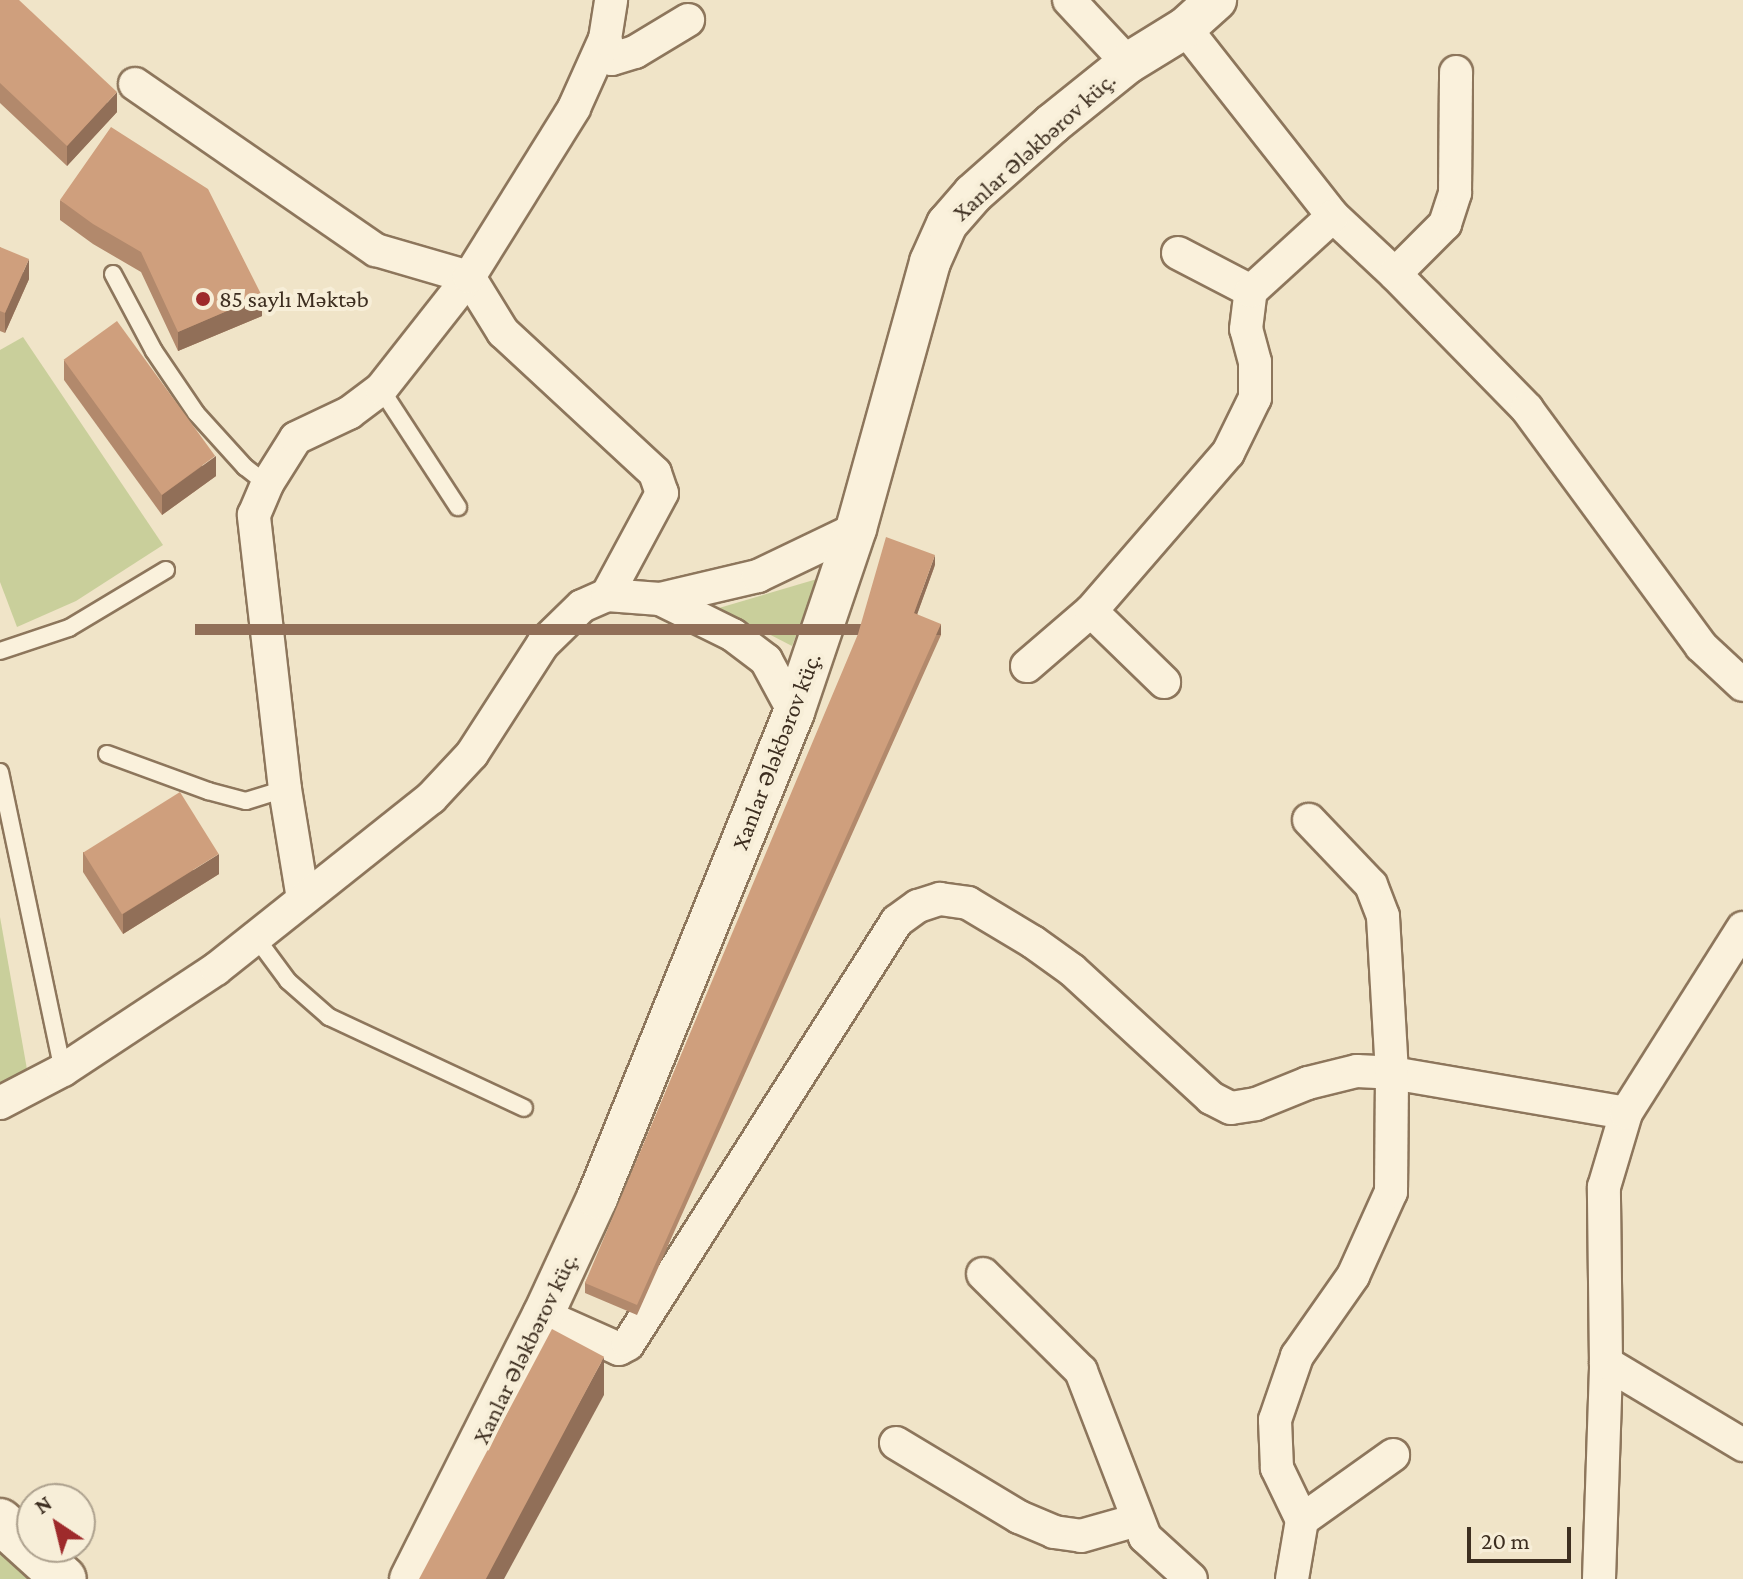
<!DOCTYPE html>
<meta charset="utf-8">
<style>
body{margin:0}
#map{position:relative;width:1743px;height:1579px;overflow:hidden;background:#f0e4c8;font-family:"Crimson Pro",serif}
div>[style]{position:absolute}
.green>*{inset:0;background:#c9cf9b}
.roads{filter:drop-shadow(2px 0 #8d765c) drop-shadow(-2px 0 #8d765c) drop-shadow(0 2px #8d765c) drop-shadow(0 -2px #8d765c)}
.service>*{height:16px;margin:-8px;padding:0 8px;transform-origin:8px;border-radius:8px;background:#faf1dc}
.minor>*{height:32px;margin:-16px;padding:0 16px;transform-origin:16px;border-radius:16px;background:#faf1dc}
.tertiary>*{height:40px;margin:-20px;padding:0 20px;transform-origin:20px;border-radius:20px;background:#faf1dc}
.secondary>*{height:44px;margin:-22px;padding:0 22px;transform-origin:22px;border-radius:22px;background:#faf1dc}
.wall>*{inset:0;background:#b2896c}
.shaded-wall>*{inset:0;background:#916f58;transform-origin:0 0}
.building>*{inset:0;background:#cf9f7d;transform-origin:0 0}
.dots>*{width:22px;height:22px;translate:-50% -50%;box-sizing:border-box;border:4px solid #f7eed8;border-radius:50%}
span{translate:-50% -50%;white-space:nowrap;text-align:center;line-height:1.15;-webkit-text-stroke:8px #f7eed8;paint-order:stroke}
.street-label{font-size:24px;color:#3d2e20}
.poi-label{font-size:24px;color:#3d2e20}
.left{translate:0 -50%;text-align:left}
.north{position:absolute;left:16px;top:1483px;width:80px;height:80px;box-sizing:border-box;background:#f7eed8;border:2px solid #ada18e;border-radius:50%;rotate:325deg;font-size:22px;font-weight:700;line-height:32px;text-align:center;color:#3d2e20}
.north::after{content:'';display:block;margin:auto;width:28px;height:36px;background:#9e2a2b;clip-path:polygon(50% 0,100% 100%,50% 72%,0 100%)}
.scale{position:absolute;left:1467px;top:1527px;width:104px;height:36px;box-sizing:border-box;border:4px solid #3d2e20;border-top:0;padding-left:10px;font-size:24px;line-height:28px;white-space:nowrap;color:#3d2e20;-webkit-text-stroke:6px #f7eed8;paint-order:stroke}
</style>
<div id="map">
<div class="green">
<i style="clip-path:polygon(23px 337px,163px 545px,76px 601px,17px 627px,0 582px,0 350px)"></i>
<i style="clip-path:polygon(817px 579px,792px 646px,719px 608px)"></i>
<i style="clip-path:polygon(0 917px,28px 1075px,0 1086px)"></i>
<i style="clip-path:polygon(0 1549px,31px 1579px,0 1579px)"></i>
</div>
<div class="roads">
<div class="service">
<i style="left:113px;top:274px;width:87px;rotate:62deg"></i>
<i style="left:154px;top:351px;width:75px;rotate:55.9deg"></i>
<i style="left:196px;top:413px;width:73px;rotate:47.8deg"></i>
<i style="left:245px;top:467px;width:28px;rotate:38deg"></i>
<i style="left:381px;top:389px;width:141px;rotate:56.9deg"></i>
<i style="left:0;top:651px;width:73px;rotate:-18.4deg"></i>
<i style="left:69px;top:628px;width:113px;rotate:-30.9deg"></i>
<i style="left:107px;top:754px;width:108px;rotate:20.1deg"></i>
<i style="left:208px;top:791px;width:39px;rotate:15deg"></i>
<i style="left:246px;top:801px;width:41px;rotate:-17.1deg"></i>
<i style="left:0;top:772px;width:305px;rotate:78.1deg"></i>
<i style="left:257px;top:939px;width:52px;rotate:53.6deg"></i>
<i style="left:288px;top:981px;width:55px;rotate:41.3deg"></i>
<i style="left:329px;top:1017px;width:215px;rotate:25deg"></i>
</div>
<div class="minor">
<i style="left:1069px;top:0;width:86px;rotate:46.9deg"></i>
<i style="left:1185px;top:28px;width:239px;rotate:51.8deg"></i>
<i style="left:1333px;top:216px;width:85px;rotate:43.1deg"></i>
<i style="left:1395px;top:274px;width:189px;rotate:45.6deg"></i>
<i style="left:1527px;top:409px;width:294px;rotate:53.7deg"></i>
<i style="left:1701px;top:646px;width:57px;rotate:42.9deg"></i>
<i style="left:605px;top:39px;width:21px;rotate:71deg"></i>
<i style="left:612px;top:59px;width:24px;rotate:-17deg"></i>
<i style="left:635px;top:52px;width:62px;rotate:-31.1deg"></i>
<i style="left:135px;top:84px;width:293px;rotate:34.6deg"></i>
<i style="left:376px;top:250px;width:97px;rotate:16.2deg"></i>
<i style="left:469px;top:277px;width:65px;rotate:58.3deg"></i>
<i style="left:503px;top:332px;width:207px;rotate:42.8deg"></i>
<i style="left:655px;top:473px;width:21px;rotate:71deg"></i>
<i style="left:662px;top:493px;width:116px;rotate:118.3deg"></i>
<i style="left:1178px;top:253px;width:82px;rotate:27.5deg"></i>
<i style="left:1395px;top:274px;width:71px;rotate:-45deg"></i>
<i style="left:1445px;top:224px;width:33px;rotate:-72deg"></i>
<i style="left:1455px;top:193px;width:121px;rotate:-89.5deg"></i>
<i style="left:1091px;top:611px;width:102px;rotate:44.2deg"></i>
<i style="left:1027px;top:666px;width:84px;rotate:-40.7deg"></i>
<i style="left:1091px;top:611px;width:209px;rotate:-49.1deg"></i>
<i style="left:1228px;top:453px;width:61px;rotate:-63.9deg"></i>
<i style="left:1255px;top:398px;width:36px;rotate:-90deg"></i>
<i style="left:1255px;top:362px;width:34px;rotate:-105deg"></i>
<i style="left:1246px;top:329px;width:38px;rotate:-83deg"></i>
<i style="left:1251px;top:291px;width:111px;rotate:-42.4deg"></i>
<i style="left:794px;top:712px;width:59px;rotate:-118.3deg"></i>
<i style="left:766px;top:660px;width:41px;rotate:-142.9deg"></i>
<i style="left:733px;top:635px;width:81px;rotate:-153.7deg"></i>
<i style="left:660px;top:599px;width:101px;rotate:-13.2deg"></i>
<i style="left:758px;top:576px;width:109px;rotate:-25.6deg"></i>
<i style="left:303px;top:899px;width:111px;rotate:-99.3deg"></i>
<i style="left:285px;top:789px;width:276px;rotate:-96.5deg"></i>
<i style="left:254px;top:515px;width:34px;rotate:-67deg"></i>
<i style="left:267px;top:484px;width:54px;rotate:-57.8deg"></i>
<i style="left:296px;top:438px;width:59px;rotate:-25.3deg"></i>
<i style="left:349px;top:413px;width:40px;rotate:-37deg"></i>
<i style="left:381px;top:389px;width:142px;rotate:-51.8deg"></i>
<i style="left:469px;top:277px;width:199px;rotate:-58.1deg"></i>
<i style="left:574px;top:108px;width:76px;rotate:-65.8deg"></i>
<i style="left:605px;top:39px;width:39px;rotate:-81deg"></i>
<i style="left:0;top:1103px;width:71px;rotate:-27.6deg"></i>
<i style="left:63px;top:1070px;width:183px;rotate:-33.4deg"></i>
<i style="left:216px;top:969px;width:275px;rotate:-38.5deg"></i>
<i style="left:431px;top:798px;width:60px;rotate:-47deg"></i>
<i style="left:472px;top:754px;width:131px;rotate:-57.2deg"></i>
<i style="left:543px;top:644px;width:54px;rotate:-44.3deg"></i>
<i style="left:582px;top:606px;width:27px;rotate:-24deg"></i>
<i style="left:607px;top:595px;width:53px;rotate:4.3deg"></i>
<i style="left:983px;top:1274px;width:138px;rotate:44.7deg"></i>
<i style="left:1081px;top:1371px;width:178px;rotate:68.9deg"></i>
<i style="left:1145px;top:1537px;width:62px;rotate:42.4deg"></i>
<i style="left:543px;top:1315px;width:83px;rotate:24.1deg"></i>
<i style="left:619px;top:1349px;width:10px;rotate:-29deg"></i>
<i style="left:628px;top:1344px;width:501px;rotate:-57.55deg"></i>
<i style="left:897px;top:921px;width:26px;rotate:-36deg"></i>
<i style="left:918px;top:906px;width:23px;rotate:-18deg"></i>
<i style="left:940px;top:899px;width:28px;rotate:8deg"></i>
<i style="left:968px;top:903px;width:76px;rotate:31deg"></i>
<i style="left:1033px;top:942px;width:48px;rotate:35.7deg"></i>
<i style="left:1072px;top:970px;width:189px;rotate:42.6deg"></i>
<i style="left:1211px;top:1098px;width:22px;rotate:27deg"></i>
<i style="left:1231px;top:1108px;width:25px;rotate:-9deg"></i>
<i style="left:1256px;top:1104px;width:56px;rotate:-22deg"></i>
<i style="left:1308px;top:1083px;width:50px;rotate:-13.8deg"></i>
<i style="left:1357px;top:1071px;width:35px;rotate:3deg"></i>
<i style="left:1392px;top:1073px;width:237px;rotate:9.7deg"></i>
<i style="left:1606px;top:1363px;width:160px;rotate:30.9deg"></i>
<i style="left:896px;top:1443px;width:144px;rotate:31deg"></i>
<i style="left:1019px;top:1517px;width:38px;rotate:23deg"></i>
<i style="left:1054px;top:1532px;width:27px;rotate:8deg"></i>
<i style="left:1081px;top:1536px;width:58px;rotate:-15.9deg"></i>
<i style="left:1302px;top:1520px;width:112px;rotate:-35.5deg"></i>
<i style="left:1292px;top:1579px;width:60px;rotate:-80.4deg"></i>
<i style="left:1302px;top:1520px;width:58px;rotate:-115.7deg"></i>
<i style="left:1277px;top:1468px;width:48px;rotate:-92.4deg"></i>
<i style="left:1275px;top:1420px;width:68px;rotate:-71deg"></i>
<i style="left:1297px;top:1356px;width:98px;rotate:-55deg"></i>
<i style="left:1353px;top:1276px;width:92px;rotate:-65.7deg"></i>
<i style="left:1391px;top:1192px;width:119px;rotate:-89.5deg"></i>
<i style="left:1392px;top:1073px;width:157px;rotate:-93.3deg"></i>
<i style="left:1383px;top:916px;width:33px;rotate:-111deg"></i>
<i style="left:1371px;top:885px;width:90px;rotate:-133.6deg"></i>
<i style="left:1599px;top:1579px;width:216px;rotate:-88.1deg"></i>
<i style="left:1606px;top:1363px;width:176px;rotate:-90.7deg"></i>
<i style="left:1604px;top:1187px;width:77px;rotate:-73.4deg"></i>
<i style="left:1626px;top:1113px;width:219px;rotate:-57.7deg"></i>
</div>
<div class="tertiary">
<i style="left:410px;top:1579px;width:296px;rotate:-63.3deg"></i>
<i style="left:543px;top:1315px;width:129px;rotate:-65.2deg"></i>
<i style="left:597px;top:1198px;width:524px;rotate:-67.93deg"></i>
<i style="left:794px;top:712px;width:193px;rotate:-71.3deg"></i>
<i style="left:856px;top:529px;width:277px;rotate:-74.5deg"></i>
<i style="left:930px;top:262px;width:42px;rotate:-65.9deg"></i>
<i style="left:947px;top:224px;width:40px;rotate:-49deg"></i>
<i style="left:973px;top:194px;width:106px;rotate:-41.5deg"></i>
<i style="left:1052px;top:124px;width:97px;rotate:-38.8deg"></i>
<i style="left:1128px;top:63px;width:67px;rotate:-31.6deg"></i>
<i style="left:1185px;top:28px;width:42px;rotate:-42.1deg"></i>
</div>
<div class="secondary">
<i style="left:0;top:1521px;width:86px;rotate:42.2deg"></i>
</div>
</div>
<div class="wall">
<i style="clip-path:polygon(0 0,117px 112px,67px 166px,0 103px)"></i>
<i style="clip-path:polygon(60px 200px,262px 316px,178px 351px,141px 272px,93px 244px,60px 220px)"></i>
<i style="clip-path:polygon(0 247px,29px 279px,5px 333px,0 331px)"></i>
<i style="clip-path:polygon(64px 360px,216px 476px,162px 515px,64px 380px)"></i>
<i style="clip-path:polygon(935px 565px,917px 614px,941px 635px,637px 1315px,585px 1293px,585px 1283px)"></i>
<i style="clip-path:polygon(83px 852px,219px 874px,123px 934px,83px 872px)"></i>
</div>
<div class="shaded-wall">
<i style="clip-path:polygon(117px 92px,117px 112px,67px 166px,67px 146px)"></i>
<i style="clip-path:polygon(29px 259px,29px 279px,5px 333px,5px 313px)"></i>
<i style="clip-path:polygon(262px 296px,262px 316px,178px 351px,178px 332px)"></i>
<i style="clip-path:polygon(216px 456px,216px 476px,162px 515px,162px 495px)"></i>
<i style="clip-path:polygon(935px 555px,935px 565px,914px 623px,914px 613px)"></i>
<i style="left:941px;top:624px;width:11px;height:746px;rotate:90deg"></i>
<i style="clip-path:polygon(219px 854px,219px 874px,123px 934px,123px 914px)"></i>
<i style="clip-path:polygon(604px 1357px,604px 1395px,504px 1579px,483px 1579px)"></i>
</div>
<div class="building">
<i style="clip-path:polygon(0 0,19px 0,117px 92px,67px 146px,0 83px)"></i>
<i style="clip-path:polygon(111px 127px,208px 189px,262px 296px,178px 332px,141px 252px,93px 224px,60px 200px)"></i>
<i style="clip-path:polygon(0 247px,29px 259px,5px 313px,0 311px)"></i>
<i style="left:117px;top:321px;width:167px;height:66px;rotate:54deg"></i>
<i style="clip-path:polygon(886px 537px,935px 555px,914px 613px,941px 624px,637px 1305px,585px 1283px,858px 634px)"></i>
<i style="left:180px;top:792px;width:73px;height:114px;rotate:58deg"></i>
<i style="left:552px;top:1329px;width:59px;height:284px;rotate:28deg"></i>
</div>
<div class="dots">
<i style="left:203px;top:299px;background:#9e2a2b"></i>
</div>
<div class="street-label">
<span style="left:1034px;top:146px;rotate:-42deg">Xanlar Ələkbərov küç.</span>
<span style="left:776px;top:751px;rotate:-69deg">Xanlar Ələkbərov küç.</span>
<span style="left:525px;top:1348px;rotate:-64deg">Xanlar Ələkbərov küç.</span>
</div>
<div class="poi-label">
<span class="left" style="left:219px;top:299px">85 saylı Məktəb</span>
</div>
<div class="north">N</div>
<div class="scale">20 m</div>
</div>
